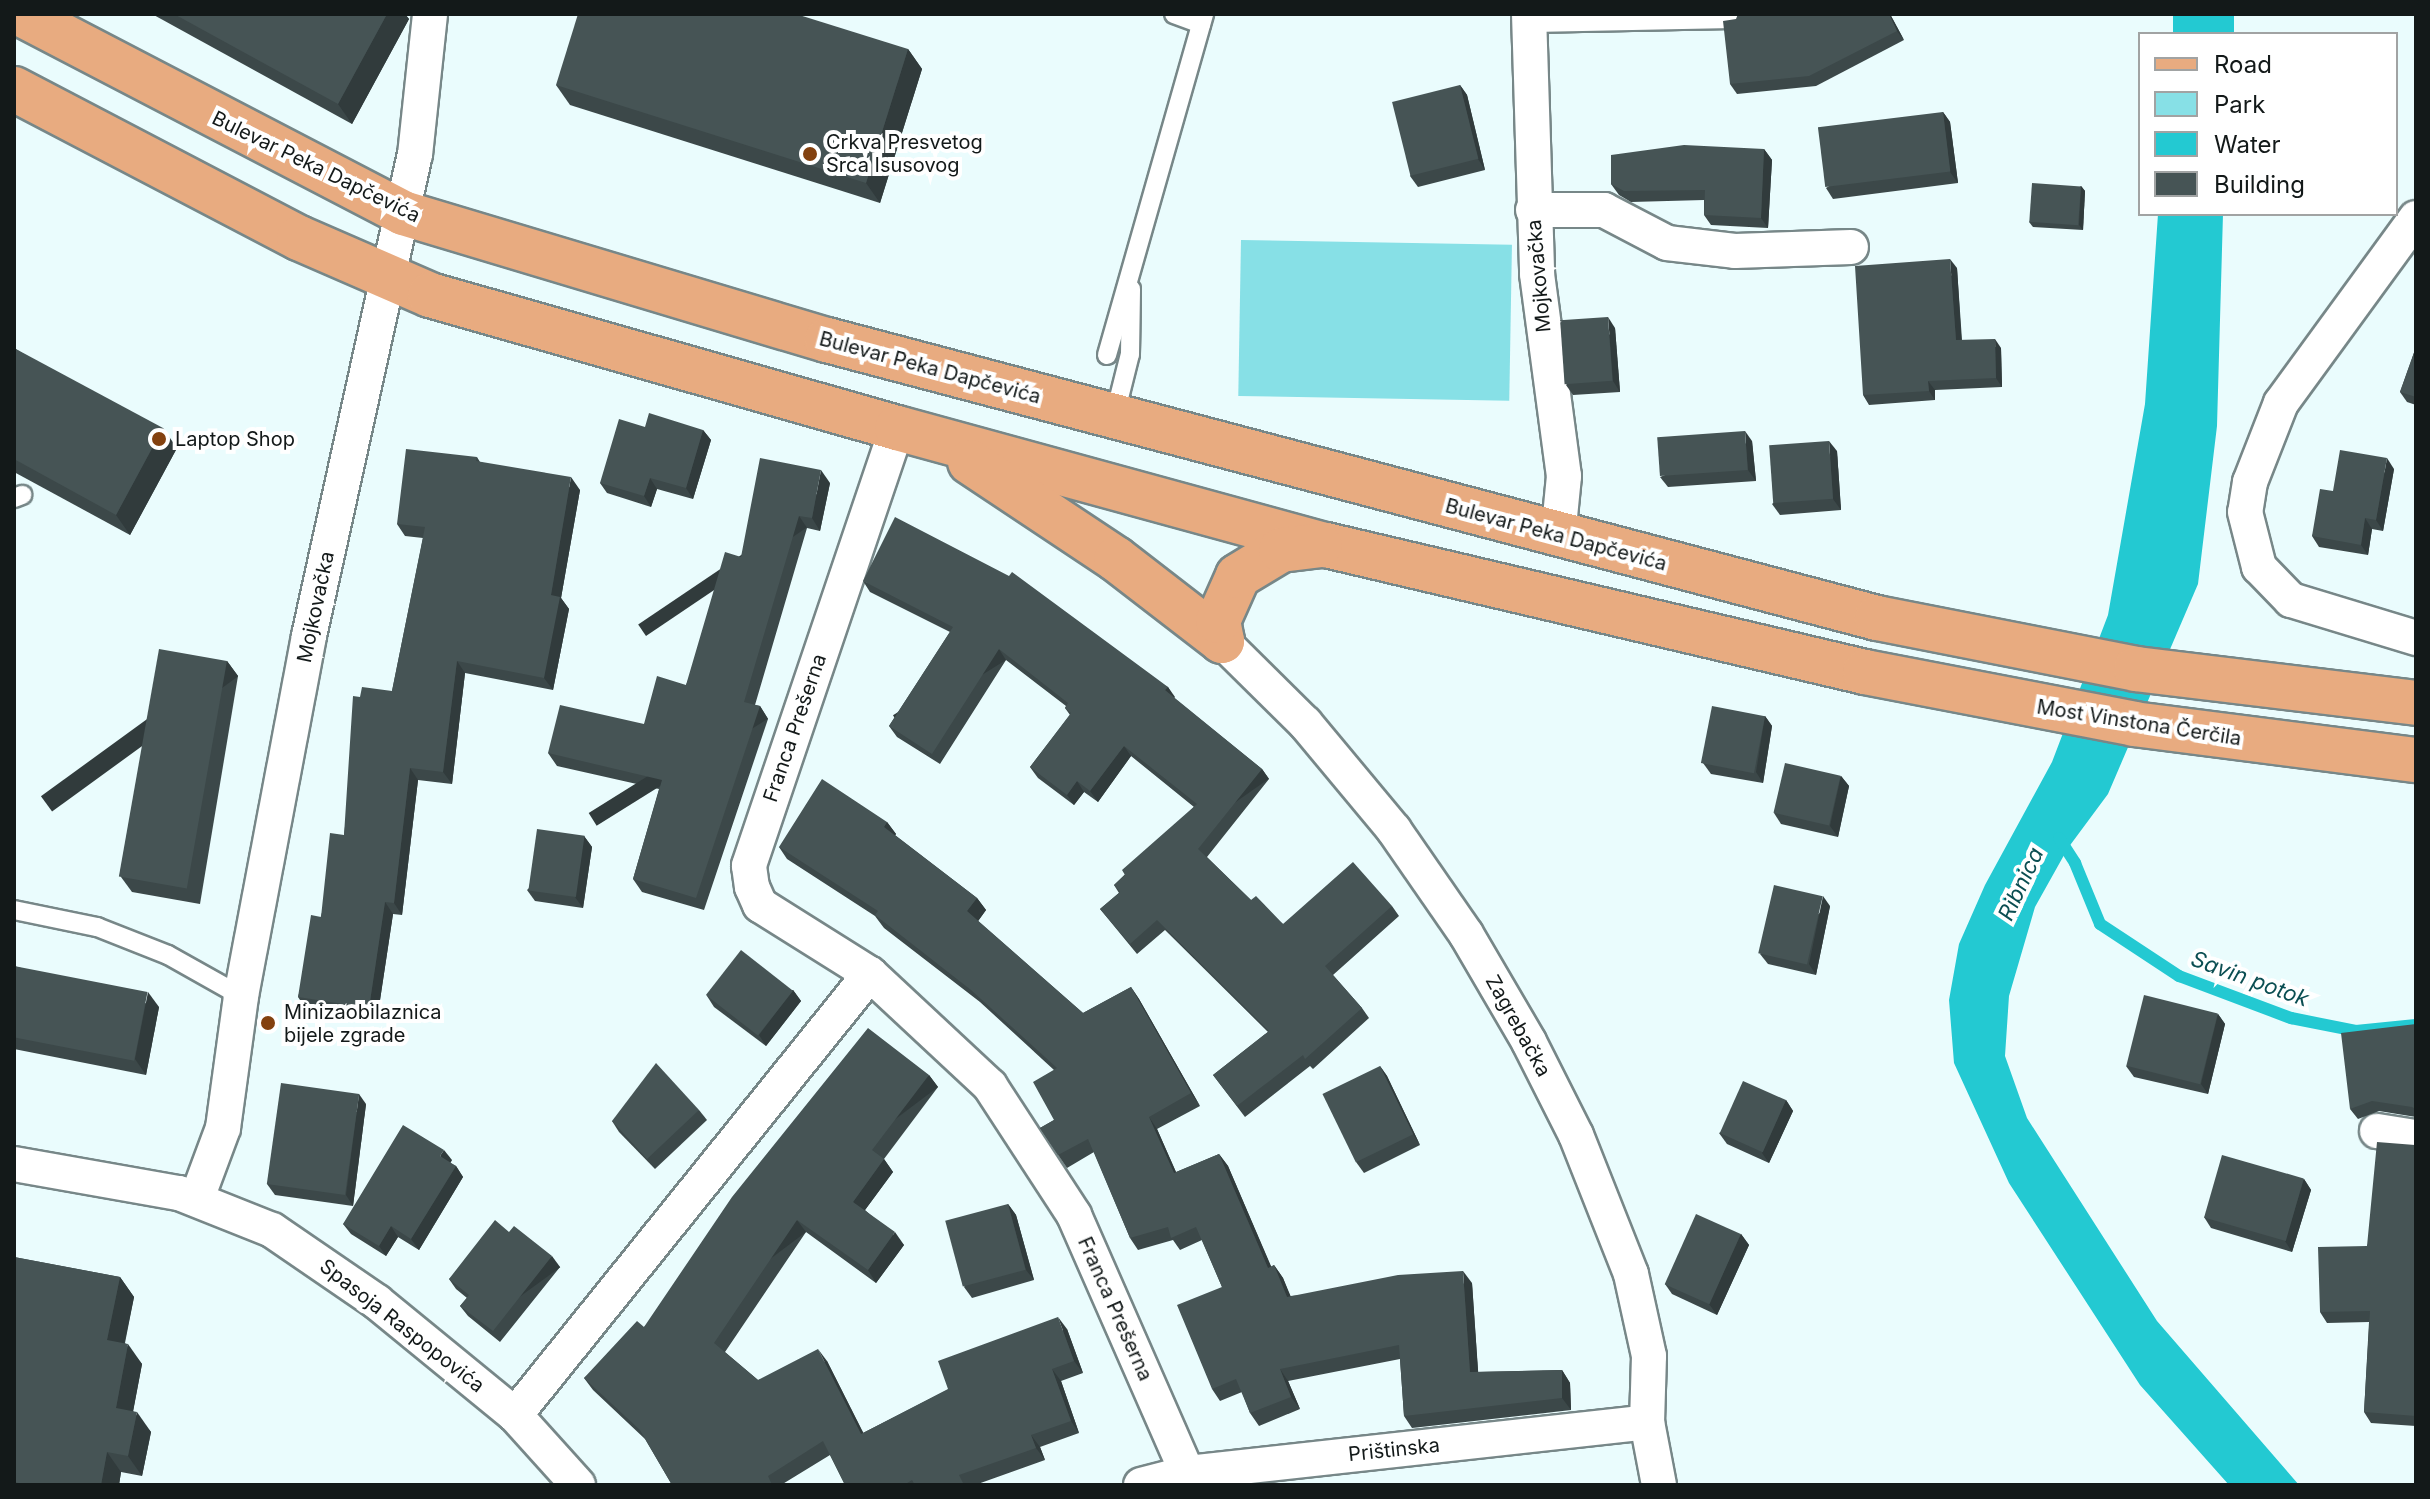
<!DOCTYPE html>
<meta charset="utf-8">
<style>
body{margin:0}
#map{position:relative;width:2430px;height:1499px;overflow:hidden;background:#eafcfd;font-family:Inter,sans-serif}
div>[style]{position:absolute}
.green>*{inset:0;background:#87e0e6;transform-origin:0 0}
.water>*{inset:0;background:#23c9d2;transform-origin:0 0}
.stream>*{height:12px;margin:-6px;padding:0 6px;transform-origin:6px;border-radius:6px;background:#23c9d2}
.roads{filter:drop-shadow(2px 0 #778788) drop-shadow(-2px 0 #778788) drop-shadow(0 2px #778788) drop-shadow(0 -2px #778788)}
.service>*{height:18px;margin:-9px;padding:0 9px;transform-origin:9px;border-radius:9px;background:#fff}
.minor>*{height:34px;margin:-17px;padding:0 17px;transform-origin:17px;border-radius:17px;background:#fff}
.primary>*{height:44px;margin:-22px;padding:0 22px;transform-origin:22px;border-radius:22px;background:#e8ab80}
.wall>*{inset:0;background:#3c4849}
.shaded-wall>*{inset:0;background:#313b3c;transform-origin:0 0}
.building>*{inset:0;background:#465455;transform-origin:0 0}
.dots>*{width:22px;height:22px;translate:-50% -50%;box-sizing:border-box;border:4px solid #fff;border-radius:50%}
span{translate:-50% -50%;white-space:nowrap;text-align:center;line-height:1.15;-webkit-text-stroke:8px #fff;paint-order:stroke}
.poi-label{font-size:20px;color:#131919}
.left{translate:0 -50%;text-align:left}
.street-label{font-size:20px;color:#131919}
.water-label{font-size:22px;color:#0b4e52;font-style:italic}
.frame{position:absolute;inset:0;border:16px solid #131919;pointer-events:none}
.legend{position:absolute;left:2138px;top:32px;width:260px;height:184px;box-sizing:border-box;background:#fff;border:2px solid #a1a3a3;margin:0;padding:10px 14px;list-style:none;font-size:24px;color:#131919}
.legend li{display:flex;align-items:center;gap:16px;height:40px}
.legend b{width:40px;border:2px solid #a1a3a3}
</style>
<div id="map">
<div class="green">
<i style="left:1241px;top:240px;width:271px;height:156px;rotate:1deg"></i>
</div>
<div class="water">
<i style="left:2173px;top:14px;width:61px;height:20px"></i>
<i style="clip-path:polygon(2158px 214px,2223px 214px,2217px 426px,2198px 584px,2108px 794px,2068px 848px,2035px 907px,2009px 996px,2005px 1056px,2027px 1118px,2157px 1321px,2299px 1485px,2229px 1485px,2140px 1385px,2009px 1183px,1954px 1063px,1949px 1000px,1959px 944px,1985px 885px,2052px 762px,2108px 615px,2145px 404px)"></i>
</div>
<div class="stream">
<i style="left:2059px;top:838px;width:30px;rotate:57deg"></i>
<i style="left:2075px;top:863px;width:66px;rotate:67.7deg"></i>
<i style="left:2100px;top:924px;width:95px;rotate:33.4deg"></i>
<i style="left:2179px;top:976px;width:120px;rotate:20.6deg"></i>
<i style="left:2291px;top:1018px;width:66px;rotate:11.3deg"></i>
<i style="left:2356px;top:1031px;width:60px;rotate:-5.7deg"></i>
</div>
<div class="roads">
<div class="service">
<i style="left:1174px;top:14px;width:29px;rotate:20deg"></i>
<i style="left:1529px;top:23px;width:207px;rotate:-1.1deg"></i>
<i style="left:1107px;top:355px;width:355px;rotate:-74.1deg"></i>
<i style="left:1114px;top:418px;width:66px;rotate:-76deg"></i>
<i style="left:1130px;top:354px;width:65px;rotate:-89.1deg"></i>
<i style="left:14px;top:498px;width:9px;rotate:-21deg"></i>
<i style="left:14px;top:910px;width:85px;rotate:11.6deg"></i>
<i style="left:97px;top:927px;width:76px;rotate:21.5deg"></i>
<i style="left:168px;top:955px;width:84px;rotate:29.3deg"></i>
</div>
<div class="minor">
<i style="left:1529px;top:14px;width:260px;rotate:88.2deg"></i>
<i style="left:1537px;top:274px;width:204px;rotate:82.4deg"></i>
<i style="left:1564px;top:476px;width:61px;rotate:95.6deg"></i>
<i style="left:1533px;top:210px;width:71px"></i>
<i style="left:1604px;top:210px;width:71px;rotate:27.6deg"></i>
<i style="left:1667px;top:243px;width:68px;rotate:6.7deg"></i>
<i style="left:1735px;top:251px;width:116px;rotate:-2deg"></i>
<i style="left:2416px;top:218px;width:229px;rotate:126.1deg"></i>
<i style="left:2281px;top:403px;width:85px;rotate:111.4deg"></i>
<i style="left:2250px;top:482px;width:30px;rotate:99deg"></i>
<i style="left:2245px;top:512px;width:57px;rotate:75.7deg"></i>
<i style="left:2259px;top:567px;width:46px;rotate:45.9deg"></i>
<i style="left:2291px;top:600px;width:131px;rotate:16.9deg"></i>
<i style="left:897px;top:428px;width:462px;rotate:108.7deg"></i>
<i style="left:749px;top:866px;width:21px;rotate:82deg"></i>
<i style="left:752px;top:887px;width:20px;rotate:66deg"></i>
<i style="left:760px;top:905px;width:130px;rotate:32.1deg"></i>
<i style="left:870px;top:974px;width:164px;rotate:43deg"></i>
<i style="left:990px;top:1086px;width:154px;rotate:56.9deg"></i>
<i style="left:1074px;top:1215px;width:282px;rotate:66.3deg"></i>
<i style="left:1222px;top:641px;width:117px;rotate:44.7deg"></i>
<i style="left:1305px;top:723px;width:139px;rotate:50.2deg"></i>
<i style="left:1394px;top:830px;width:126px;rotate:55.3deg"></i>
<i style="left:1466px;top:934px;width:125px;rotate:59.7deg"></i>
<i style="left:1529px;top:1042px;width:104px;rotate:63.2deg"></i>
<i style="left:1576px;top:1135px;width:149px;rotate:68.4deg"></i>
<i style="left:1631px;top:1274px;width:84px;rotate:77.6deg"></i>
<i style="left:1649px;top:1356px;width:66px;rotate:91.7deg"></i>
<i style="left:1647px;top:1422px;width:64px;rotate:79.2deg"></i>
<i style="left:2377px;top:1131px;width:39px;rotate:9deg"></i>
<i style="left:14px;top:1164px;width:168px;rotate:10deg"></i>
<i style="left:179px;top:1193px;width:100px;rotate:21.7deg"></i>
<i style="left:272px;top:1230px;width:127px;rotate:34.4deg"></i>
<i style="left:377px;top:1302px;width:178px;rotate:39.3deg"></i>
<i style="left:515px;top:1415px;width:94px;rotate:48deg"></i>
<i style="left:197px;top:1198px;width:75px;rotate:-69.6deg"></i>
<i style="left:223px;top:1128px;width:133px;rotate:-82.2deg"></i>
<i style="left:241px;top:996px;width:366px;rotate:-79.3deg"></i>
<i style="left:309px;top:636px;width:493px;rotate:-77.6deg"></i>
<i style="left:415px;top:155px;width:142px;rotate:-83.9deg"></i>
<i style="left:515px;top:1415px;width:566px;rotate:-51.17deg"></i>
<i style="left:1141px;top:1485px;width:48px;rotate:-14.6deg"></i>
<i style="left:1187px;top:1473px;width:463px;rotate:-6.3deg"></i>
</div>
<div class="primary">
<i style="left:21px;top:14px;width:431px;rotate:27.5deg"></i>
<i style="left:403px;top:213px;width:443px;rotate:16.7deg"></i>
<i style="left:827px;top:340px;width:1086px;rotate:14.83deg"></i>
<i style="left:1877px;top:618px;width:264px;rotate:11.1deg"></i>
<i style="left:2136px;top:669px;width:282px;rotate:6.9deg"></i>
<i style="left:14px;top:89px;width:322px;rotate:27.6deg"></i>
<i style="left:299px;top:238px;width:143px;rotate:23.5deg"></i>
<i style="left:430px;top:295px;width:486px;rotate:15.9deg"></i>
<i style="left:897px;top:428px;width:445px;rotate:15.3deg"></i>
<i style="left:1326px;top:545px;width:554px;rotate:13.26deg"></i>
<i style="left:1865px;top:672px;width:274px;rotate:10.9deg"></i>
<i style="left:2134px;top:724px;width:284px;rotate:7.3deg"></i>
<i style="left:970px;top:462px;width:175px;rotate:33.6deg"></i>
<i style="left:1116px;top:559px;width:134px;rotate:37.7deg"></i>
<i style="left:1222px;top:641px;width:20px;rotate:-101deg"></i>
<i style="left:1218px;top:621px;width:49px;rotate:-66deg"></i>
<i style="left:1238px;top:576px;width:50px;rotate:-31.2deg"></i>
<i style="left:1281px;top:550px;width:39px;rotate:-7deg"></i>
</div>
</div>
<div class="wall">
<i style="clip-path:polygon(152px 14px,405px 14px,409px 19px,352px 124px)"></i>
<i style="clip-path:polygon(1890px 14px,1904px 40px,1816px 86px,1737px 94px,1730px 84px,1736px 19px)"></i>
<i style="clip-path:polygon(908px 49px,922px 69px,880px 203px,570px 105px,556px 85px)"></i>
<i style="clip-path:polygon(1460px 85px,1467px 95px,1485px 170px,1418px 187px,1410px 176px)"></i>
<i style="clip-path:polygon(1943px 112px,1950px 122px,1958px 183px,1833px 199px,1826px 188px)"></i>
<i style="clip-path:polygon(1764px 149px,1772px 160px,1768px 228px,1711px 225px,1704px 215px,1704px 200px,1631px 202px,1619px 195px,1611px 184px)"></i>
<i style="clip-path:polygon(2081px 186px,2085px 191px,2083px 230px,2033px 227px,2029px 222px)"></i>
<i style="clip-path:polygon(1957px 268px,1962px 340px,2001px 348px,2002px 387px,1935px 390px,1935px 400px,1869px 405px,1863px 395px)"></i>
<i style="clip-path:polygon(1615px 328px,1620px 392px,1573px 395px,1566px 385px)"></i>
<i style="clip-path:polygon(2416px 347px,2416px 405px,2407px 402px,2400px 392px)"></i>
<i style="clip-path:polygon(14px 348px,177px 448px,130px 535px,14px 472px)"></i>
<i style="clip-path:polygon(703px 430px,711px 440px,693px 499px,657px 489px,651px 507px,607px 493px,600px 483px)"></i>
<i style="clip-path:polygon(1752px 441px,1756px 481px,1668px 487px,1660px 477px)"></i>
<i style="clip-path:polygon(1837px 451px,1841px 510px,1780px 515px,1772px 504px)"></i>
<i style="clip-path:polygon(477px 457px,480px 462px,580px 490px,561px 598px,569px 609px,553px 690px,465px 673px,452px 784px,418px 780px,402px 915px,393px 914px,377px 1020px,306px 1009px,298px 997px,344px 835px,360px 697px,392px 691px,423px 538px,405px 536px,397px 524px)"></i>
<i style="clip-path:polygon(2394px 469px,2383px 531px,2372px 529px,2368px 555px,2319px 547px,2312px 536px,2333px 491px)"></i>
<i style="clip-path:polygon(830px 483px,820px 531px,807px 528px,755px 705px,760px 706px,768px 719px,704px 910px,642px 892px,633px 879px,659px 789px,557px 766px,548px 753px,644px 724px,686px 685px,741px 557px)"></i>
<i style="clip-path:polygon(863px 581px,1168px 687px,1174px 698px,1262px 769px,1269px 779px,1207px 857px,1251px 900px,1283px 924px,1392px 906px,1399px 916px,1333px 975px,1362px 1008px,1369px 1018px,1313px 1069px,1310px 1066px,1245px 1117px,1213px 1075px,1268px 1032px,1165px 930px,1137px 954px,1100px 909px,1119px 893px,1114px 885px,1194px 807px,1131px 756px,1098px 802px,1084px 792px,1074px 805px,1038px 778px,1030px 767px,1070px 715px,1065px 708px,1066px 706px,1006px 660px,940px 764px,897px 737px,889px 726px,950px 632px,870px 592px)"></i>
<i style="clip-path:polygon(227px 661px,238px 676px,200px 904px,132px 892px,121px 877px)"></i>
<i style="clip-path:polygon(1765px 716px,1772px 726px,1763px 783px,1711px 774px,1703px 763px)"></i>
<i style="clip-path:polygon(1841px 776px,1849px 786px,1838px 837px,1781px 824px,1774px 813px)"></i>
<i style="clip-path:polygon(887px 822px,896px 834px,895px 835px,977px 898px,986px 910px,978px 921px,1083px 1013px,1131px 987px,1139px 999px,1200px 1106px,1157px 1129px,1176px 1172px,1219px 1154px,1228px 1166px,1271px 1267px,1274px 1265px,1283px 1278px,1290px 1296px,1472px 1283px,1478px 1372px,1562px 1370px,1570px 1383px,1571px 1410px,1412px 1428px,1404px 1416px,1400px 1359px,1288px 1381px,1300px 1409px,1259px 1426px,1250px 1413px,1242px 1392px,1220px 1401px,1212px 1389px,1222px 1287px,1202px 1240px,1180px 1250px,1173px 1240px,1138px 1250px,1130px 1238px,1094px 1152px,1067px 1168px,1040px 1128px,1054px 1120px,1054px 1070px,980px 1002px,884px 928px,875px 916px,787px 859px,779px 847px)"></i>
<i style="clip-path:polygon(584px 836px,592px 847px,583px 908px,535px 901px,527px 890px)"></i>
<i style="clip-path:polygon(1830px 906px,1816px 975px,1768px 964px,1760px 954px)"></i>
<i style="clip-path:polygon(14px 966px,159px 1007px,146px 1075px,14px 1049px)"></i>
<i style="clip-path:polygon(793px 990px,801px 1001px,766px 1046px,714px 1007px,707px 996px)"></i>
<i style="clip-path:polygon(2218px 1014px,2225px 1024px,2208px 1094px,2134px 1077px,2126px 1066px)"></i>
<i style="clip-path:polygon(2416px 1024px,2416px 1117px,2379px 1111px,2358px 1119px,2350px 1109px)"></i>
<i style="clip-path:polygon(1380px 1066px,1387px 1076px,1420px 1145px,1364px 1173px,1356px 1162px)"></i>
<i style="clip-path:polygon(929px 1075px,938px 1087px,884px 1159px,893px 1172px,865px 1210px,904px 1245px,876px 1283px,806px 1232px,725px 1352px,758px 1380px,827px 1361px,863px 1433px,1067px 1329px,1083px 1373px,1061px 1381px,1079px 1433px,1040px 1447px,1045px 1460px,975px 1485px,845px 1485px,830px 1455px,781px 1485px,672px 1485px,645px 1439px,593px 1390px,584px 1378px,644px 1327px)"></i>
<i style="clip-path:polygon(1786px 1100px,1793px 1111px,1769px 1163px,1727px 1144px,1719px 1133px)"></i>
<i style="clip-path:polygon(366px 1104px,353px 1206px,275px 1195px,267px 1184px)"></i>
<i style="clip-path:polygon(699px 1110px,707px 1120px,655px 1169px,619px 1132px,612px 1121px)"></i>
<i style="clip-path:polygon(2416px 1144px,2416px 1426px,2371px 1423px,2364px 1412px,2369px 1322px,2327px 1323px,2320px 1312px,2367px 1246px)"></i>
<i style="clip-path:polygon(452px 1160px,450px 1163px,456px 1166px,463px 1177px,419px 1250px,398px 1237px,386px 1256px,351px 1234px,343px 1224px)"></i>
<i style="clip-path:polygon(2304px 1179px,2311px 1190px,2292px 1252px,2211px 1228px,2204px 1217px)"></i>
<i style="clip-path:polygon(1008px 1204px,1016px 1215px,1034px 1280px,972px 1298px,964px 1287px)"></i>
<i style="clip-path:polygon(509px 1232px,560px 1267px,500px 1342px,468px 1316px,460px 1306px,467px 1298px,456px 1289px,449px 1279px)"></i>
<i style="clip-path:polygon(1741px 1234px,1749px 1245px,1717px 1315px,1672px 1294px,1665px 1284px)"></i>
<i style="clip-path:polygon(14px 1257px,120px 1277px,134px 1297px,125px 1343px,142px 1364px,133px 1411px,151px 1432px,142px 1476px,121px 1472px,119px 1485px,14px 1485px)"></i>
</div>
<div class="shaded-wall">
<i style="clip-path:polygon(387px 14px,405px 14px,409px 19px,352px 124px,338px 104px)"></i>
<i style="clip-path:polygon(1889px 14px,1890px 14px,1904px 40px,1897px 31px)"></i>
<i style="clip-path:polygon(908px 49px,922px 69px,880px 203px,866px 183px)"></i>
<i style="clip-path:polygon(1460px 85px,1467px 95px,1485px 170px,1478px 159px)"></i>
<i style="clip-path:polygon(1943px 112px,1950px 122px,1958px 183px,1950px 172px)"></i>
<i style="clip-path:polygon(1764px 149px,1772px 160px,1768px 228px,1761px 218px)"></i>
<i style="clip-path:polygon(2081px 186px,2085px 191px,2083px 230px,2079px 225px)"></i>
<i style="clip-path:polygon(1950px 259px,1957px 268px,1962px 349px,1956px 340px)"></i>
<i style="clip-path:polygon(1608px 317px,1615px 328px,1620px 392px,1613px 381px)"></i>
<i style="clip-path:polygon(1995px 339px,2001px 348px,2002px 387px,1996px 378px)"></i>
<i style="clip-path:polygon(1928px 381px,1935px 390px,1935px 400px,1929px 391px)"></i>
<i style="clip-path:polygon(163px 428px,177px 448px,130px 535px,116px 515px)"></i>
<i style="clip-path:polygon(703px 430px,711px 440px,693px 499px,686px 488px)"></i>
<i style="clip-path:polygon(1745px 431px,1752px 441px,1756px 481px,1748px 470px)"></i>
<i style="clip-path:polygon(1829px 441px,1837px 451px,1841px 510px,1833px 499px)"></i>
<i style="clip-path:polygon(2387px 458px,2394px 469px,2383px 531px,2376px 520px)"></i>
<i style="clip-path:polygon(821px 470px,830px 483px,820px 531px,812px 518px)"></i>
<i style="clip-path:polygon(571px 477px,580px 490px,561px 598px,569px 609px,553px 690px,544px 678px,551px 595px)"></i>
<i style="clip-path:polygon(650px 478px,657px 489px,651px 507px,644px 496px)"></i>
<i style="left:799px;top:516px;width:14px;height:194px;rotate:56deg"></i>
<i style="clip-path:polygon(2365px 518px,2372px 529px,2368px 555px,2361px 545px)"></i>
<i style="left:999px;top:649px;width:13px;height:125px;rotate:58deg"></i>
<i style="left:227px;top:661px;width:19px;height:230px;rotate:54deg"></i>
<i style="clip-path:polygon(457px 661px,465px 673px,452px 784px,443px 772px)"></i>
<i style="clip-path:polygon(1168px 687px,1175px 697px,1172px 701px,1165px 690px)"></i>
<i style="left:760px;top:706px;width:15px;height:202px;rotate:58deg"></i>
<i style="clip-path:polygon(1765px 716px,1772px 726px,1763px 783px,1756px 772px)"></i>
<i style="clip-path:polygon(1124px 746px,1131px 756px,1098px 802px,1090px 791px)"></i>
<i style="clip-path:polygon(410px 768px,418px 780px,402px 915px,394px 903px)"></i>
<i style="left:1262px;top:769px;width:12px;height:102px;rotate:55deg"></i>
<i style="clip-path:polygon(1841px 776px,1849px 786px,1838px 837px,1830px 826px)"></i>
<i style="clip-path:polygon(1077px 781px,1084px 792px,1074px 805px,1067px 795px)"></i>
<i style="clip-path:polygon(887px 822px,896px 834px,893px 839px,884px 827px)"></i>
<i style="clip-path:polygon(584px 836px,592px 847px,583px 908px,575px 897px)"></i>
<i style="clip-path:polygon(1823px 896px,1830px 906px,1816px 975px,1809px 964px)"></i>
<i style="clip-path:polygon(977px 898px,986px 910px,976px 924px,967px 911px)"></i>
<i style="clip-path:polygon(385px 902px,393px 914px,377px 1020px,369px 1008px)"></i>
<i style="clip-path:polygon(1131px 987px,1139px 999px,1200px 1106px,1191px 1093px)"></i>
<i style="clip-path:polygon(793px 990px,801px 1001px,766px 1046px,759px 1035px)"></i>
<i style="clip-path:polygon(148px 992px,159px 1007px,146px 1075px,135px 1059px)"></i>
<i style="clip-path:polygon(2218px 1014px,2225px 1024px,2208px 1094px,2201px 1084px)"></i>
<i style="clip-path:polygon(1380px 1066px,1387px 1076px,1420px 1145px,1413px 1134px)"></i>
<i style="left:929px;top:1075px;width:15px;height:94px;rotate:53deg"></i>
<i style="clip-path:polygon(359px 1094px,366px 1104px,353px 1206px,346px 1195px)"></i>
<i style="clip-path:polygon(1786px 1100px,1793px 1111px,1769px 1163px,1762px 1153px)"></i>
<i style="clip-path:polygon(1149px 1117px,1157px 1129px,1182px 1186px,1174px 1173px)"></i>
<i style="clip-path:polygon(444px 1150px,452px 1160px,448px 1167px,440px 1156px)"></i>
<i style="clip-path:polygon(1219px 1154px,1228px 1166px,1277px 1280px,1268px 1268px)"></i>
<i style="clip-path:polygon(884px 1159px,893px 1172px,862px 1214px,853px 1202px)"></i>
<i style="clip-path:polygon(456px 1166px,463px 1177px,419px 1250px,411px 1239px)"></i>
<i style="clip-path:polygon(2304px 1179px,2311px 1190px,2292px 1252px,2285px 1241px)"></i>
<i style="clip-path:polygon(1008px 1204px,1016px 1215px,1034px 1280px,1026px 1270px)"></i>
<i style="left:797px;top:1220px;width:15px;height:148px;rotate:53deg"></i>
<i style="clip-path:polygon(391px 1226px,398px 1237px,386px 1256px,379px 1246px)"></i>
<i style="clip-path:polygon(895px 1232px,904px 1245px,876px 1283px,868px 1270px)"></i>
<i style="clip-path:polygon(1741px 1234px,1749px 1245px,1717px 1315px,1709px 1304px)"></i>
<i style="left:552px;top:1256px;width:14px;height:95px;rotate:54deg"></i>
<i style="clip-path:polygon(1274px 1265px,1283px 1278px,1296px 1309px,1287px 1297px)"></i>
<i style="clip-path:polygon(1463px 1271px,1472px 1283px,1479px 1384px,1470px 1372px)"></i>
<i style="clip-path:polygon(120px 1277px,134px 1297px,121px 1359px,107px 1340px)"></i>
<i style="clip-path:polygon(1058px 1317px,1067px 1329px,1083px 1373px,1074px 1361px)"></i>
<i style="clip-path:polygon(128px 1344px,142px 1364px,130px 1428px,116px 1408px)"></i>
<i style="clip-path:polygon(818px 1349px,827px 1361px,870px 1446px,861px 1434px)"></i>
<i style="clip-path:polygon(1052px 1369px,1061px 1381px,1079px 1433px,1071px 1421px)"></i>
<i style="clip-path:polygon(1280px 1369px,1288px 1381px,1300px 1409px,1291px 1397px)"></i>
<i style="clip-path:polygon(1562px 1370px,1570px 1383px,1571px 1410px,1562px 1398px)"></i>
<i style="clip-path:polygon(137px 1412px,151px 1432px,142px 1476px,128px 1456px)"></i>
<i style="clip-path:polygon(1031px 1435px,1040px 1447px,1045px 1460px,1036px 1448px)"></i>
<i style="clip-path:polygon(107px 1452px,121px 1472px,119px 1485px,101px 1485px)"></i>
</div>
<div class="building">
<i style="clip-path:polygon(174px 14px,387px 14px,338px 104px)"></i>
<i style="clip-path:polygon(578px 14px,796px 14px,908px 49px,866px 183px,556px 85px)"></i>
<i style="clip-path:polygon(1738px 14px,1889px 14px,1897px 31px,1809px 76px,1730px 84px,1723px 21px,1736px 19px)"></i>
<i style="left:1460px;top:85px;width:76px;height:70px;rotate:76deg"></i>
<i style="left:1943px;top:112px;width:60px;height:126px;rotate:83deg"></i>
<i style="clip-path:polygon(1684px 145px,1764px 149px,1761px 218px,1704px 215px,1705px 190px,1624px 191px,1611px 184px,1611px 155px)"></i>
<i style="left:2032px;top:183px;width:49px;height:39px;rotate:4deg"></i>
<i style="clip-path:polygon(1950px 259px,1956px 340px,1995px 339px,1996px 378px,1928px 381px,1929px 391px,1863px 395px,1855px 266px)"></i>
<i style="left:1608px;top:317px;width:64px;height:48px;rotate:86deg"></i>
<i style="clip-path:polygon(2416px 347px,2416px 397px,2400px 392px)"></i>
<i style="clip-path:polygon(14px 348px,163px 428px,116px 515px,14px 459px)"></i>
<i style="clip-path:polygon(649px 413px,703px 430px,686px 488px,650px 478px,644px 496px,600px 483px,619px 419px,645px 427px)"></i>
<i style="left:1745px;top:431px;width:39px;height:88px;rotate:86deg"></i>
<i style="left:1829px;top:441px;width:58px;height:60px;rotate:86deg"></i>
<i style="clip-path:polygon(406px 449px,477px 457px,476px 461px,571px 477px,551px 595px,560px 597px,544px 678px,457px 661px,443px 772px,410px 768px,394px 903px,385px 902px,369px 1008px,298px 997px,311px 915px,321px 917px,330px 833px,344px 835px,353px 696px,360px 697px,362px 687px,392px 691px,425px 527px,397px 524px)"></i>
<i style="clip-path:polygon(2340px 450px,2387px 458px,2376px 520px,2365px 518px,2361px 545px,2312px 536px,2320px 489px,2333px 491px)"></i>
<i style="clip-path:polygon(760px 458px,821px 470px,812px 518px,799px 516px,744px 702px,760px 706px,696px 898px,633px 879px,662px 780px,548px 753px,560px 705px,644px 724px,657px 676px,686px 685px,725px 552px,741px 557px)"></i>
<i style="clip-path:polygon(895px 517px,1009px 576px,1012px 572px,1168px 687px,1165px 690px,1262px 769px,1198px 849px,1251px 900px,1256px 896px,1283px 924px,1353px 862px,1392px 906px,1325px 966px,1362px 1008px,1305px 1059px,1303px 1055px,1237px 1106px,1213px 1075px,1269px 1031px,1157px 920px,1130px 944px,1100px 909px,1120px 892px,1114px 885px,1125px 875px,1122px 870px,1197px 804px,1124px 746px,1090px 791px,1077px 781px,1067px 795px,1030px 767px,1071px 713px,1065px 708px,1068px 703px,999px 649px,932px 754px,889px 726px,953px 627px,863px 581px)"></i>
<i style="left:159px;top:649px;width:69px;height:231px;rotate:10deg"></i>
<i style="left:1712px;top:706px;width:54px;height:58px;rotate:11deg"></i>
<i style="left:1785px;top:763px;width:57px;height:51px;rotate:13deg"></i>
<i style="clip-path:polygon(822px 779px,887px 822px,884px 827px,977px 898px,967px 911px,1083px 1013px,1131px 987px,1191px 1093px,1149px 1117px,1174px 1173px,1219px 1154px,1268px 1268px,1274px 1265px,1287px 1297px,1398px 1275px,1463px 1271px,1470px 1372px,1562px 1370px,1562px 1398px,1404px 1416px,1399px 1345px,1280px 1369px,1291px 1397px,1250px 1413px,1236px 1379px,1212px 1389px,1177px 1305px,1222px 1287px,1196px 1227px,1171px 1238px,1168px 1227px,1130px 1238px,1088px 1139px,1058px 1155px,1040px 1128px,1054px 1120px,1033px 1082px,1057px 1068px,971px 990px,875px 915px,878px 911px,779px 847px)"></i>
<i style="left:537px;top:829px;width:48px;height:62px;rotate:8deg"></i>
<i style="left:1774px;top:885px;width:50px;height:70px;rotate:13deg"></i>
<i style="left:741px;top:950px;width:66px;height:57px;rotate:38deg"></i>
<i style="left:14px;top:966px;width:136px;height:70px;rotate:11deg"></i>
<i style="left:2144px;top:995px;width:76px;height:73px;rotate:14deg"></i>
<i style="clip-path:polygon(2416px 1024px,2416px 1109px,2412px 1107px,2372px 1101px,2350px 1109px,2341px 1033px)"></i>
<i style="clip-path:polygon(868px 1028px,929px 1075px,872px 1150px,884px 1159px,853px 1202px,895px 1232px,868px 1270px,797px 1220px,714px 1343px,758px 1380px,818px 1349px,861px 1434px,948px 1389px,938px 1361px,1058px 1317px,1074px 1361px,1052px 1369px,1071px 1421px,1031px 1435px,1036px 1448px,959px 1475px,964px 1485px,915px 1485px,912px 1480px,904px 1485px,845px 1485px,823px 1441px,768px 1476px,772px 1485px,672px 1485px,640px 1430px,584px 1378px,637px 1321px,644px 1327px,732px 1197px)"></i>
<i style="clip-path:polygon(656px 1063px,699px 1110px,647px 1159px,612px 1121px)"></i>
<i style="left:1380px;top:1066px;width:76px;height:64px;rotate:64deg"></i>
<i style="left:1743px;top:1081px;width:47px;height:57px;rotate:24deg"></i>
<i style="left:281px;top:1083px;width:79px;height:102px;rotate:8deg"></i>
<i style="clip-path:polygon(403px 1125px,444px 1150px,440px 1156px,456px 1166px,411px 1239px,391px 1226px,379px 1246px,343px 1224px)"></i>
<i style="clip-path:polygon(2377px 1142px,2415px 1145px,2416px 1144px,2416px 1416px,2364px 1412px,2370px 1311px,2320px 1312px,2318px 1247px,2367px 1246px)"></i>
<i style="left:2222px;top:1155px;width:85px;height:65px;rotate:16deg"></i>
<i style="left:1008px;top:1204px;width:68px;height:65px;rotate:75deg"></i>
<i style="left:1696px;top:1214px;width:49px;height:77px;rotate:24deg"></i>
<i style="clip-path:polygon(495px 1220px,509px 1232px,514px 1226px,552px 1256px,493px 1331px,460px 1306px,469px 1295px,449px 1279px)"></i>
<i style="clip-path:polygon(14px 1257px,120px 1277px,107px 1340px,128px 1344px,116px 1408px,137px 1412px,128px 1456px,107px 1452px,101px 1485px,28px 1485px,14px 1482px)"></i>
</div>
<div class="dots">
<i style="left:810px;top:154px;background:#83410f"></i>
<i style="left:159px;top:439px;background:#83410f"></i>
<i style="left:268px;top:1023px;background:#83410f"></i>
</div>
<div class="poi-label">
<span class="left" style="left:826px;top:154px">Crkva Presvetog<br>Srca Isusovog</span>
<span class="left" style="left:175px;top:439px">Laptop Shop</span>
<span class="left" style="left:284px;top:1024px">Minizaobilaznica<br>bijele zgrade</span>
</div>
<div class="street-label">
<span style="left:316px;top:167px;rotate:26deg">Bulevar Peka Dapčevića</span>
<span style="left:1539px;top:276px;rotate:-95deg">Mojkovačka</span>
<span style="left:930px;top:368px;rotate:15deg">Bulevar Peka Dapčevića</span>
<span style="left:1556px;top:535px;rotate:15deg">Bulevar Peka Dapčevića</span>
<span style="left:316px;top:607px;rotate:-78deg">Mojkovačka</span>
<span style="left:2139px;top:723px;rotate:9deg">Most Vinstona Čerčila</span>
<span style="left:795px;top:728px;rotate:-71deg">Franca Prešerna</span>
<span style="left:1518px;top:1026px;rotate:61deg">Zagrebačka</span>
<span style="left:1115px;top:1309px;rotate:66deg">Franca Prešerna</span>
<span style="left:402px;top:1326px;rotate:38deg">Spasoja Raspopovića</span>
<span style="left:1394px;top:1450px;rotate:-6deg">Prištinska</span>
</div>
<div class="water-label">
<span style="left:2021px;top:884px;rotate:-65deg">Ribnica</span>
<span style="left:2250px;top:979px;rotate:20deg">Savin potok</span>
</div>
<div class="frame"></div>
<ul class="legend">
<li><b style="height:10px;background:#e8ab80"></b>Road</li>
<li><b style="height:22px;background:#87e0e6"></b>Park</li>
<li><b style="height:22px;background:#23c9d2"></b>Water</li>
<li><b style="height:22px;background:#465455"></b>Building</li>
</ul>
</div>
